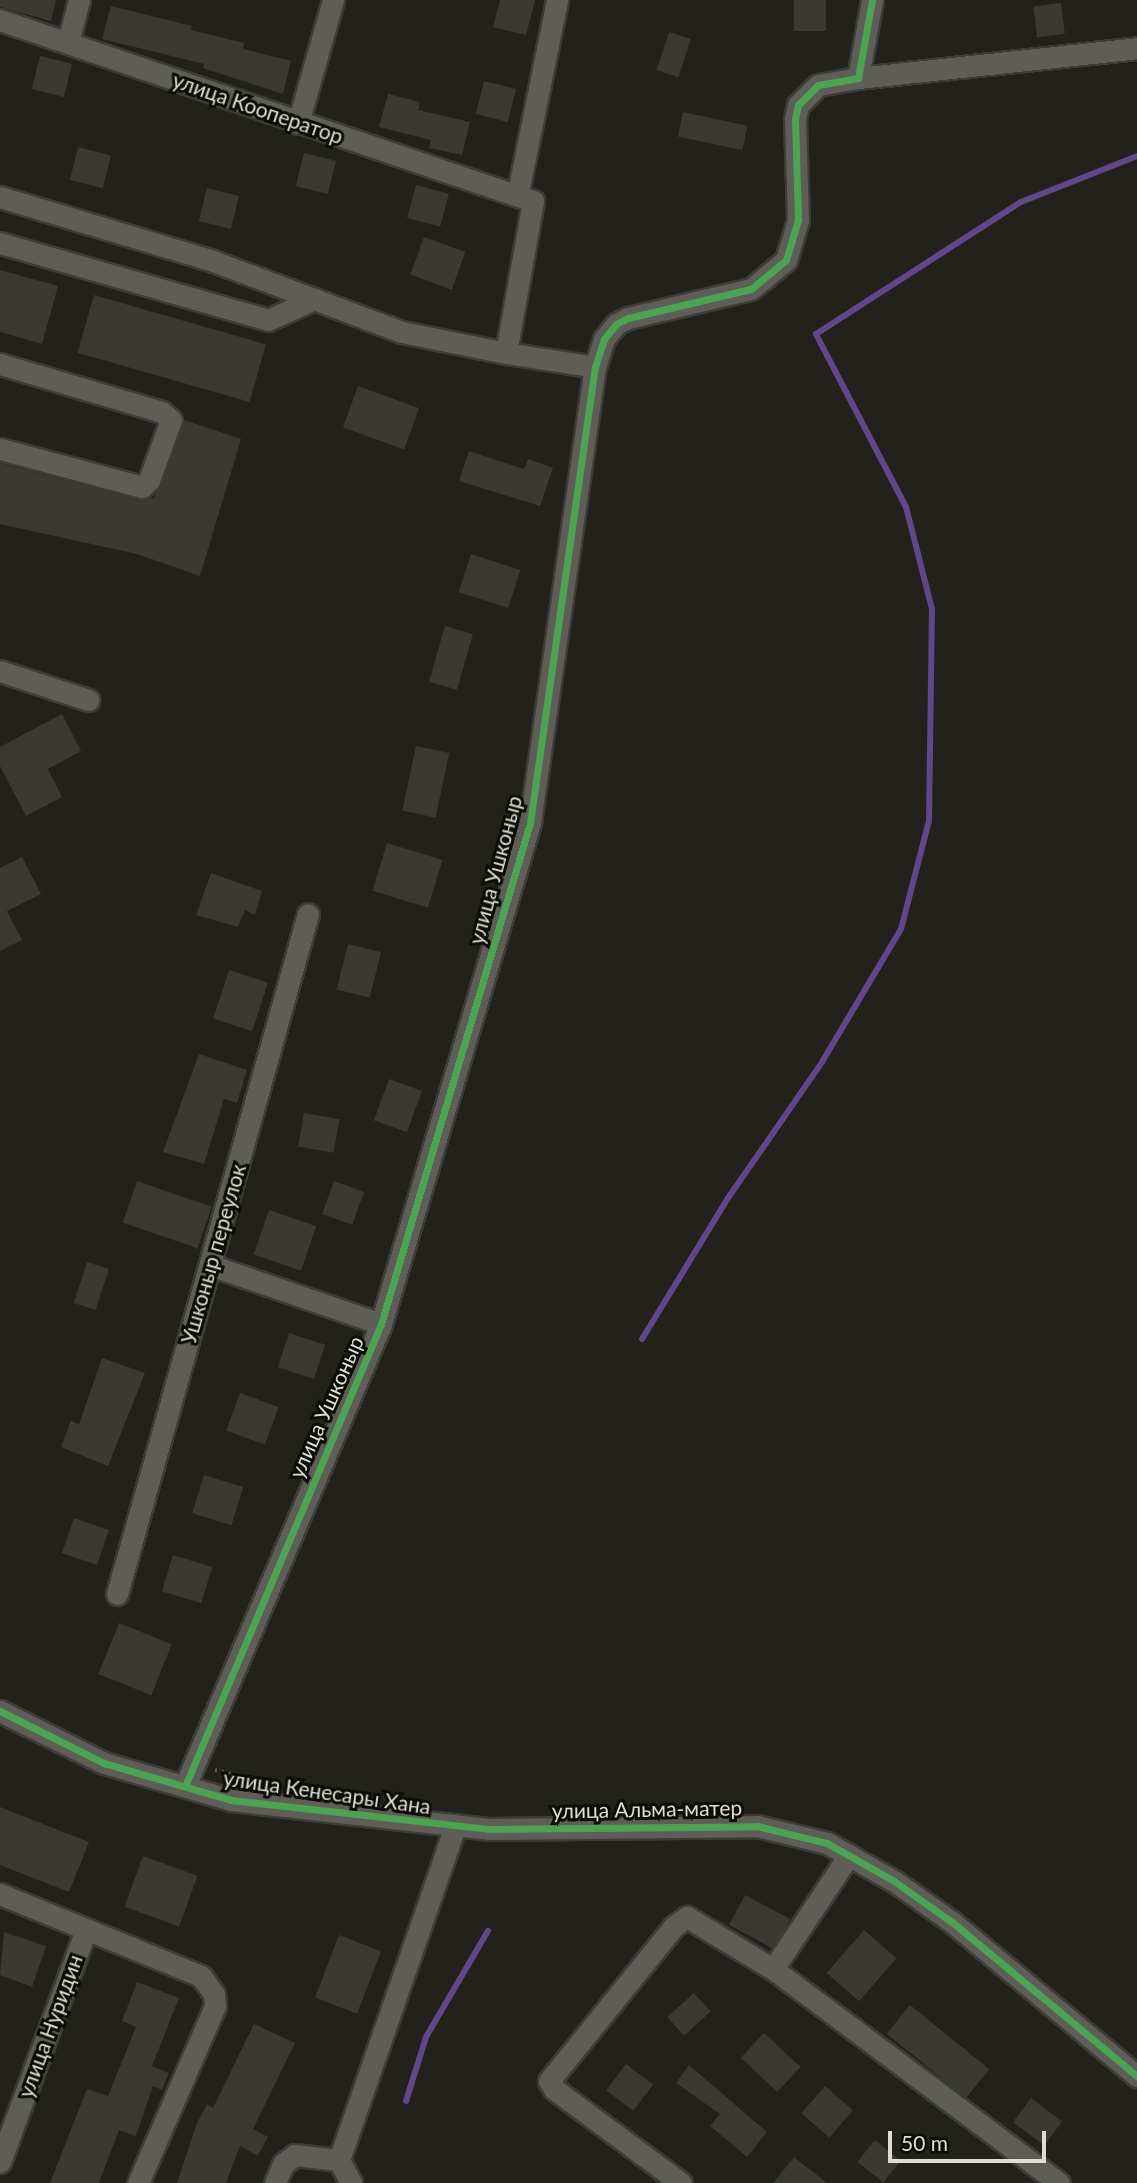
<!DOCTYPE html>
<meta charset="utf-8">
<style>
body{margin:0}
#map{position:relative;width:1137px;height:2183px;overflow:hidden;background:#22211b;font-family:Lato,sans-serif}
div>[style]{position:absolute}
.stream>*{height:6px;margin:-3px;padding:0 3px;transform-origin:3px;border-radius:3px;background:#60468a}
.building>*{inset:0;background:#3a3934;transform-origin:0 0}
.path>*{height:3.5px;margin-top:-1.75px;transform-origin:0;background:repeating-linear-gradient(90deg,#5d5c57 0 2px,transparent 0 7px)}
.roads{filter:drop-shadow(2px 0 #3d3c38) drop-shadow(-2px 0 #3d3c38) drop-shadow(0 2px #3d3c38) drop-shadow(0 -2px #3d3c38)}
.minor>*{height:21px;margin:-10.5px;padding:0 10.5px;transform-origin:10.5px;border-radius:10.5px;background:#5e5d58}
.cycleway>*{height:7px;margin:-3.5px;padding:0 3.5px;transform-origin:3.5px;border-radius:3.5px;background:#4ca352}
span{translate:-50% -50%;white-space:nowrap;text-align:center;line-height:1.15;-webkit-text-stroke:6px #0d0d08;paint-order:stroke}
.street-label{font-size:21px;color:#dfded6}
.scale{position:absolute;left:888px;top:2131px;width:158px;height:32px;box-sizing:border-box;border:4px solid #dfded6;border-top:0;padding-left:9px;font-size:21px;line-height:24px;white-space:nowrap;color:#dfded6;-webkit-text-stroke:5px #0d0d08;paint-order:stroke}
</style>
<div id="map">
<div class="stream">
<i style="left:642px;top:1339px;width:165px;rotate:-58.6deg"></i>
<i style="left:728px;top:1198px;width:165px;rotate:-55.3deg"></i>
<i style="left:822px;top:1062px;width:155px;rotate:-59.3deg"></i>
<i style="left:901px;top:929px;width:112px;rotate:-75.5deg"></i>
<i style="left:929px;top:821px;width:212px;rotate:-89.2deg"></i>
<i style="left:932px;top:609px;width:105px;rotate:-104.3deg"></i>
<i style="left:906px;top:507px;width:195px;rotate:-117.5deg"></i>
<i style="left:816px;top:334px;width:244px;rotate:-32.8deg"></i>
<i style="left:1021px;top:202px;width:125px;rotate:-21.6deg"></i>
<i style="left:406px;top:2101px;width:67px;rotate:-72.6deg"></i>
<i style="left:426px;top:2037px;width:123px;rotate:-59.7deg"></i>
</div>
<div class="building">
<i style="clip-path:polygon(0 0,56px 0,51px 21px,0 7px)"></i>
<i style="clip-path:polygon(500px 0,535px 0,526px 35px,493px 27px)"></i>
<i style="left:794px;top:0;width:32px;height:31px"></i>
<i style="left:1061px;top:3px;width:31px;height:28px;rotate:83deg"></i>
<i style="clip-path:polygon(111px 6px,192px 26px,191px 30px,244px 43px,243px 49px,291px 61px,283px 94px,203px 68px,204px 64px,102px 39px)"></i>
<i style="left:669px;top:32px;width:23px;height:40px;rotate:18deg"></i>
<i style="left:40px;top:56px;width:33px;height:34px;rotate:14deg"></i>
<i style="left:484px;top:81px;width:33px;height:34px;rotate:14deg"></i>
<i style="clip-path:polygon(388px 94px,420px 102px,418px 110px,470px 122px,462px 155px,429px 148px,431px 140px,379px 127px)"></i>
<i style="left:683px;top:112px;width:66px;height:25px;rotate:12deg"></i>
<i style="left:78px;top:147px;width:34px;height:34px;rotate:14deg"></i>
<i style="left:304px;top:153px;width:33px;height:34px;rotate:14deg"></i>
<i style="left:416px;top:185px;width:34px;height:34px;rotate:15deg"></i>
<i style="left:207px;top:188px;width:33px;height:34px;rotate:14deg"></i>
<i style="left:424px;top:237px;width:44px;height:40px;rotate:20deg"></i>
<i style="clip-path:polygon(0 270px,58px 286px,42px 344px,0 332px)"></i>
<i style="left:94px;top:295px;width:179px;height:60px;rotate:16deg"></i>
<i style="left:358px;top:386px;width:65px;height:44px;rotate:20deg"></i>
<i style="clip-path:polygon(184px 420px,241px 439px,200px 576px,137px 554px,0 524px,0 463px,139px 500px,154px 498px)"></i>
<i style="clip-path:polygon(469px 451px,524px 469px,528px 459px,553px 468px,540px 506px,459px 481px)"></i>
<i style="left:471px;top:554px;width:52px;height:40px;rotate:18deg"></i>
<i style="left:445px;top:626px;width:29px;height:58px;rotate:16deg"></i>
<i style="clip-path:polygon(62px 714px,81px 751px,48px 769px,62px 797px,26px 816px,0 766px,0 747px)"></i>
<i style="left:416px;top:746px;width:34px;height:66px;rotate:12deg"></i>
<i style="left:387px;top:843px;width:58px;height:50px;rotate:17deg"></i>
<i style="clip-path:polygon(22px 857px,41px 894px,7px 911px,22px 940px,0 951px,0 868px)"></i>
<i style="clip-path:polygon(211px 873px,262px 891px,255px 915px,245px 910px,238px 927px,196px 915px)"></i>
<i style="left:348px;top:944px;width:34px;height:47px;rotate:14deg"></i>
<i style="left:229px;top:970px;width:41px;height:51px;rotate:18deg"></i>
<i style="clip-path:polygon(199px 1054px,247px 1070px,237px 1103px,224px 1099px,204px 1164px,163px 1152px)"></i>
<i style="left:389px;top:1079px;width:35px;height:44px;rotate:20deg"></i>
<i style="left:304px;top:1113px;width:36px;height:34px;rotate:10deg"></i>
<i style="left:137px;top:1181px;width:79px;height:44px;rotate:19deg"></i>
<i style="left:334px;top:1181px;width:32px;height:35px;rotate:20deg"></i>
<i style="left:269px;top:1210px;width:50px;height:47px;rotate:19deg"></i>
<i style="left:87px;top:1262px;width:23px;height:43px;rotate:18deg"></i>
<i style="left:289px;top:1333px;width:38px;height:36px;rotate:18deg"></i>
<i style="clip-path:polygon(102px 1358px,145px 1373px,108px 1466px,61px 1447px,71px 1421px,79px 1424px)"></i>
<i style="left:240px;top:1393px;width:41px;height:40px;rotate:20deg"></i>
<i style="left:204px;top:1475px;width:41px;height:40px;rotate:17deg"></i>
<i style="left:74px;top:1518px;width:37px;height:37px;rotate:19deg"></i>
<i style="left:173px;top:1555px;width:41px;height:38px;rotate:17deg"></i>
<i style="left:119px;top:1623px;width:57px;height:55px;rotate:22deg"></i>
<i style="clip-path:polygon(0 1807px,89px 1842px,69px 1892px,0 1865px)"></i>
<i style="left:143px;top:1856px;width:58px;height:54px;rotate:20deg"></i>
<i style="left:745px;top:1895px;width:51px;height:34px;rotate:28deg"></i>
<i style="left:864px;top:1930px;width:43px;height:57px;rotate:41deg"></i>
<i style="clip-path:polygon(4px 1932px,46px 1946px,32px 1987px,0 1975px)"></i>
<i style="left:339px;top:1935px;width:45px;height:67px;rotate:21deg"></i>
<i style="clip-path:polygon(137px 1982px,179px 1998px,152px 2066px,169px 2073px,162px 2090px,153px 2086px,136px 2136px,119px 2130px,99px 2183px,50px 2183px,87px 2089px,108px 2096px,136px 2027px,122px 2021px)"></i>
<i style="left:694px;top:1993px;width:25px;height:36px;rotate:48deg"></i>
<i style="left:910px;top:2005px;width:102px;height:37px;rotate:39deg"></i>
<i style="clip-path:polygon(254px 2024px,295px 2043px,253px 2129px,268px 2137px,258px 2156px,240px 2146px,226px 2183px,177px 2183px,197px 2123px,207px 2104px,213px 2108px)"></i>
<i style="left:764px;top:2033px;width:50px;height:34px;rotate:43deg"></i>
<i style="left:626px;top:2064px;width:34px;height:33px;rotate:37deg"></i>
<i style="clip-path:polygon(689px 2065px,767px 2132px,747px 2157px,710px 2126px,720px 2114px,676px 2083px)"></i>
<i style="left:825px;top:2086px;width:37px;height:36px;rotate:41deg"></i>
<i style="left:1031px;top:2098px;width:39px;height:30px;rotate:37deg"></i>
<i style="left:875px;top:2140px;width:33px;height:28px;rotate:39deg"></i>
<i style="clip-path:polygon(794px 2157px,827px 2183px,773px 2183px)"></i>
</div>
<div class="path">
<i style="left:215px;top:1770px;width:38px;rotate:14deg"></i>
</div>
<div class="roads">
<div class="minor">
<i style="left:0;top:20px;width:563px;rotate:18.76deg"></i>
<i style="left:533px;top:201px;width:154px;rotate:100.1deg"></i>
<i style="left:506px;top:353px;width:90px;rotate:8.9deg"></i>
<i style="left:68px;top:42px;width:43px;rotate:-75.3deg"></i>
<i style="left:858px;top:78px;width:281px;rotate:-6.1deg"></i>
<i style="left:298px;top:123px;width:128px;rotate:-74.1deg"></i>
<i style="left:518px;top:192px;width:196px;rotate:-78.5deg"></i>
<i style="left:0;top:197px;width:222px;rotate:16.7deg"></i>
<i style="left:213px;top:261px;width:202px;rotate:20.6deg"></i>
<i style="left:402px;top:332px;width:106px;rotate:11.4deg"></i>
<i style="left:0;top:243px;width:279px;rotate:16deg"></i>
<i style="left:268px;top:320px;width:51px;rotate:-24.5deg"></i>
<i style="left:0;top:364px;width:169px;rotate:16.5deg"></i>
<i style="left:162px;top:412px;width:12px;rotate:42deg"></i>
<i style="left:171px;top:420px;width:64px;rotate:110.1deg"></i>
<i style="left:149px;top:480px;width:10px;rotate:135deg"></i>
<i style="left:142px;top:487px;width:147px;rotate:-165deg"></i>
<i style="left:0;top:671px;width:93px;rotate:18.2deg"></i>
<i style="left:210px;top:1265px;width:181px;rotate:19deg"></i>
<i style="left:117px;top:1594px;width:706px;rotate:-74.31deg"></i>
<i style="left:0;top:1711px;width:116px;rotate:26.6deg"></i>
<i style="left:104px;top:1763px;width:132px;rotate:16.2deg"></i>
<i style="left:231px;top:1800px;width:259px;rotate:6.4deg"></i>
<i style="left:488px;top:1829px;width:269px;rotate:-0.6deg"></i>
<i style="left:757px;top:1826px;width:72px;rotate:13.7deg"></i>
<i style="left:827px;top:1843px;width:77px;rotate:29.6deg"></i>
<i style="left:894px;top:1881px;width:71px;rotate:35.3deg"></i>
<i style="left:952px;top:1922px;width:241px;rotate:39.8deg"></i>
<i style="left:185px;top:1786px;width:502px;rotate:-67.01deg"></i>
<i style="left:381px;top:1324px;width:523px;rotate:-73.44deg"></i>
<i style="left:530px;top:823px;width:461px;rotate:-81.9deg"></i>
<i style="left:595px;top:367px;width:29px;rotate:-72deg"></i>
<i style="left:604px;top:339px;width:19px;rotate:-51deg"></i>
<i style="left:616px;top:324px;width:13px;rotate:-27deg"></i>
<i style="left:628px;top:318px;width:126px;rotate:-13.3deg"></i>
<i style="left:751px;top:289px;width:45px;rotate:-39.6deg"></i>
<i style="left:786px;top:260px;width:42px;rotate:-73.3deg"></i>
<i style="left:798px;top:220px;width:101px;rotate:-91.7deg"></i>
<i style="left:795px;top:119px;width:14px;rotate:-78deg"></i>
<i style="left:798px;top:105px;width:28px;rotate:-45deg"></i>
<i style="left:818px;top:85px;width:41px;rotate:-9.9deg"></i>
<i style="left:858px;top:78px;width:79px;rotate:-79.8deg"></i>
<i style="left:0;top:1894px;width:217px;rotate:22.2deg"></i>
<i style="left:201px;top:1976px;width:22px;rotate:54deg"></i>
<i style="left:214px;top:1994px;width:12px;rotate:85deg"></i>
<i style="left:215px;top:2006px;width:193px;rotate:113.5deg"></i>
<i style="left:773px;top:1969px;width:137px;rotate:-56.3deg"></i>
<i style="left:339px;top:2160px;width:354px;rotate:-70.8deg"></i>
<i style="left:339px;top:2160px;width:26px;rotate:62deg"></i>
<i style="left:0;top:2162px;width:248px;rotate:-69.7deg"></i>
<i style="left:275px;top:2183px;width:21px;rotate:-67deg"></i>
<i style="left:283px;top:2164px;width:15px;rotate:-37deg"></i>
<i style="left:295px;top:2155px;width:44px;rotate:6.5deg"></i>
<i style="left:681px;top:2183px;width:158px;rotate:-143.5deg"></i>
<i style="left:554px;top:2089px;width:9px;rotate:-122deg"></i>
<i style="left:549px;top:2081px;width:199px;rotate:-51.1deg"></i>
<i style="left:674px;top:1926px;width:16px;rotate:-35deg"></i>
<i style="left:687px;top:1917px;width:100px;rotate:31.2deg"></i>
<i style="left:773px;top:1969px;width:357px;rotate:36.8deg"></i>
</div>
</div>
<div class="cycleway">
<i style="left:0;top:1711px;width:116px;rotate:26.6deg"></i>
<i style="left:104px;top:1763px;width:132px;rotate:16.2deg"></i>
<i style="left:231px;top:1800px;width:259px;rotate:6.4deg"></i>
<i style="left:488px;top:1829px;width:269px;rotate:-0.6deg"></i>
<i style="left:757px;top:1826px;width:72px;rotate:13.7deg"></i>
<i style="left:827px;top:1843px;width:77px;rotate:29.6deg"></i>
<i style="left:894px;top:1881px;width:71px;rotate:35.3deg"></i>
<i style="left:952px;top:1922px;width:241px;rotate:39.8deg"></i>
<i style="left:185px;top:1786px;width:502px;rotate:-67.01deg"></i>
<i style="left:381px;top:1324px;width:523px;rotate:-73.44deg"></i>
<i style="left:530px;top:823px;width:461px;rotate:-81.9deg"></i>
<i style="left:595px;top:367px;width:29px;rotate:-72deg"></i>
<i style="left:604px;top:339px;width:19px;rotate:-51deg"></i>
<i style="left:616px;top:324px;width:13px;rotate:-27deg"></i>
<i style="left:628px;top:318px;width:126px;rotate:-13.3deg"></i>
<i style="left:751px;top:289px;width:45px;rotate:-39.6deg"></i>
<i style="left:786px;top:260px;width:42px;rotate:-73.3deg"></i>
<i style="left:798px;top:220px;width:101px;rotate:-91.7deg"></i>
<i style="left:795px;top:119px;width:14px;rotate:-78deg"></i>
<i style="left:798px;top:105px;width:28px;rotate:-45deg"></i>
<i style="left:818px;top:85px;width:41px;rotate:-9.9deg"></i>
<i style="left:858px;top:78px;width:79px;rotate:-79.8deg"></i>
</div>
<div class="street-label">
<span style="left:258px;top:108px;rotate:19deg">улица Кооператор</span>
<span style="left:495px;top:870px;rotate:-75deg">улица Ушконыр</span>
<span style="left:213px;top:1254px;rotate:-74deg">Ушконыр переулок</span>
<span style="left:326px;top:1407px;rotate:-66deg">улица Ушконыр</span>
<span style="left:327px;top:1792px;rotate:8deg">улица Кенесары Хана</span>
<span style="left:647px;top:1809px;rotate:-1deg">улица Альма-матер</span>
<span style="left:50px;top:2026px;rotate:-70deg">улица Нуридин</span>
</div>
<div class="scale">50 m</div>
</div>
